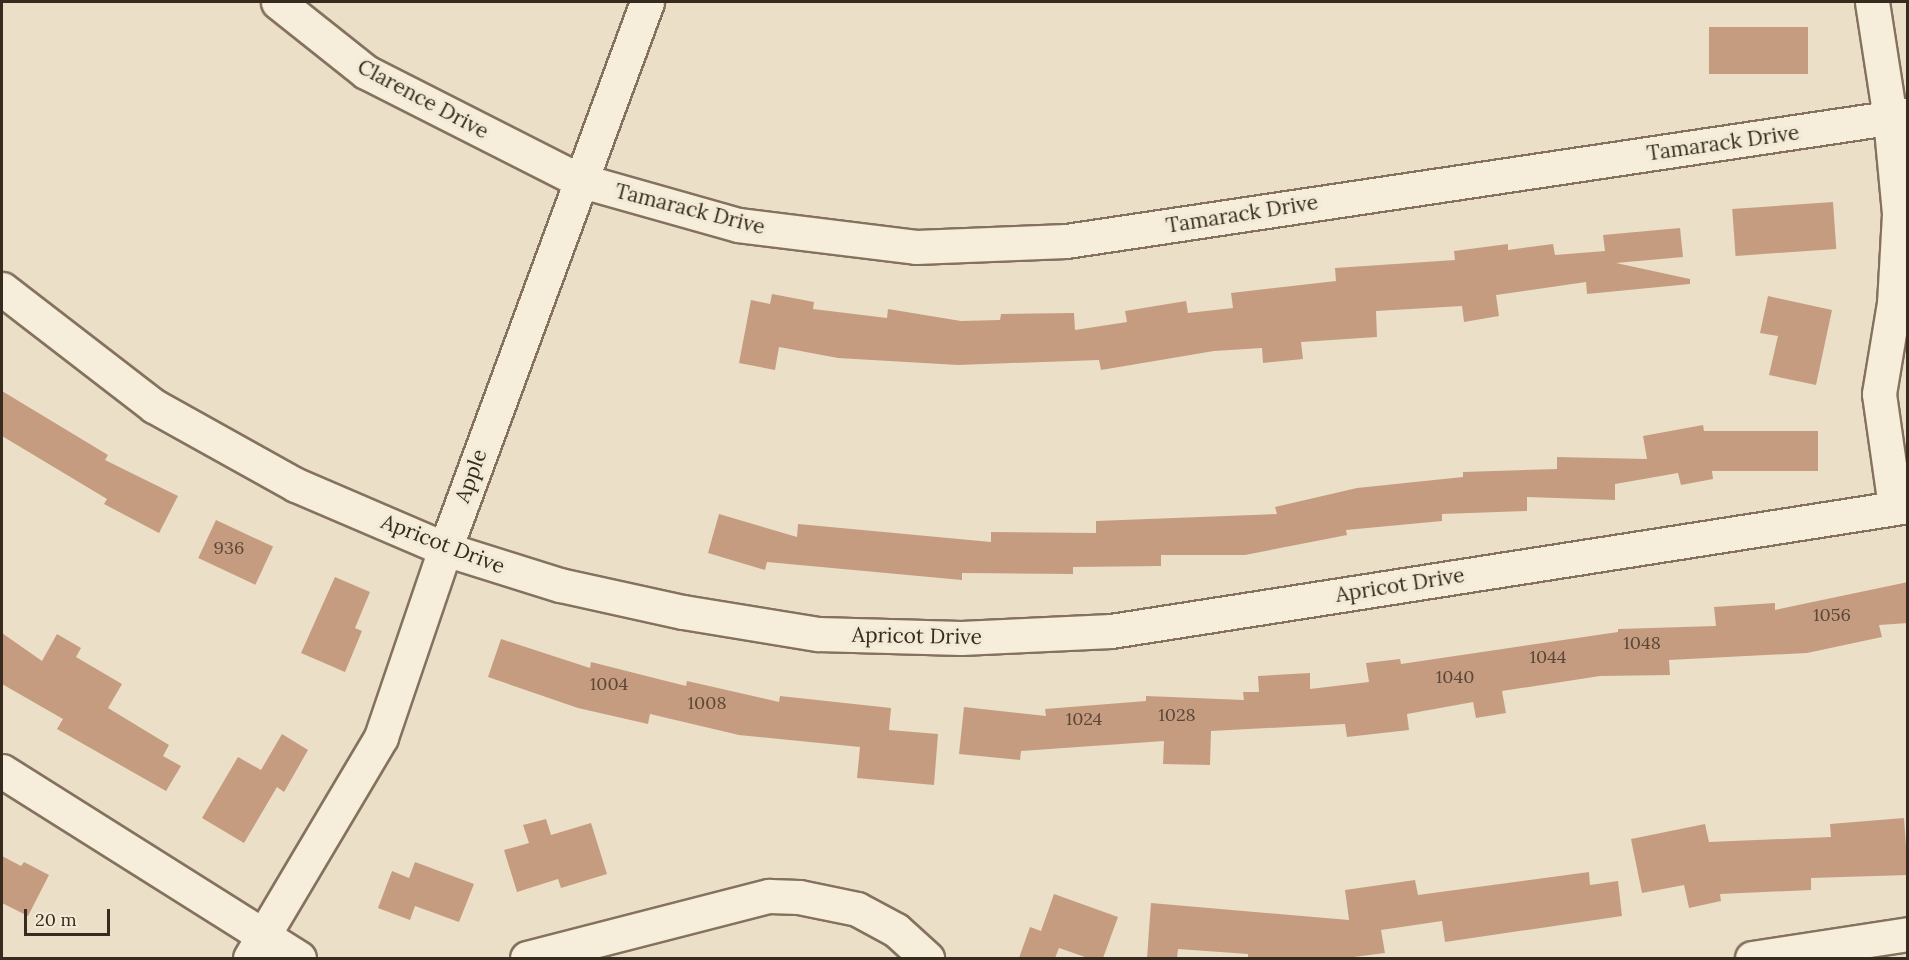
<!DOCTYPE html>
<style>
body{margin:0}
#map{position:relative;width:1909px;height:960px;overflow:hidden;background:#ebdfc7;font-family:Lora,serif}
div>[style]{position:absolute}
.building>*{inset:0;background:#c69c80;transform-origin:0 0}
.roads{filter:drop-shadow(2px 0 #85725e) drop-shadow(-2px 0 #85725e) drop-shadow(0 2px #85725e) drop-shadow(0 -2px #85725e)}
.minor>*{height:33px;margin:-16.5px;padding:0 16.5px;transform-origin:16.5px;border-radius:16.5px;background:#f6edda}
span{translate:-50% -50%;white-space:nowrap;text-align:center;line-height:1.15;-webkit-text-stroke:6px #f3ead6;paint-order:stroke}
.number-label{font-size:18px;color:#5b4738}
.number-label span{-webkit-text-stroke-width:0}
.street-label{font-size:21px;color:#372b20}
.frame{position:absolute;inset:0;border:3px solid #372b20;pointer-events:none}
.scale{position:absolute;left:24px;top:909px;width:86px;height:27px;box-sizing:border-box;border:3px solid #372b20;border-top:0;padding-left:8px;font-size:18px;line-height:21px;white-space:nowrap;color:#372b20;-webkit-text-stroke:4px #f3ead6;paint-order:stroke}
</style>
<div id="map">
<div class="building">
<i style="left:1808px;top:27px;width:47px;height:99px;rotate:90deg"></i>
<i style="left:1833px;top:202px;width:47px;height:101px;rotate:86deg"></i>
<i style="clip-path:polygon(1680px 228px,1683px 257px,1616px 263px,1690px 279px,1690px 284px,1587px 294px,1586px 282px,1496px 295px,1499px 316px,1464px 322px,1462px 306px,1376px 311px,1377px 337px,1301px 342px,1303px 359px,1263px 363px,1262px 348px,1214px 351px,1101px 370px,1099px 360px,958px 365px,838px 358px,779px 347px,775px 370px,739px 363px,751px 300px,770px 304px,772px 294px,814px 302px,813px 309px,887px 318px,888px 309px,961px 321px,1000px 320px,1001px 314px,1074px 313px,1075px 330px,1127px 322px,1125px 311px,1186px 301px,1188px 313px,1233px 308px,1231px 293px,1336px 281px,1335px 268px,1455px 260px,1454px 251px,1508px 244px,1508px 250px,1553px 244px,1555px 255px,1605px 251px,1603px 235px)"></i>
<i style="clip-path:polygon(1768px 296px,1832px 310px,1816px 385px,1769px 375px,1778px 336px,1760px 333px)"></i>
<i style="clip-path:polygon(2px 391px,108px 455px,105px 460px,178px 496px,159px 533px,104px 504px,107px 499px,2px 436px)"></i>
<i style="clip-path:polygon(1703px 425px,1704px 431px,1818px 431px,1818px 471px,1712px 471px,1713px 479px,1681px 485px,1678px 473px,1615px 484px,1615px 500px,1527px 497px,1527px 511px,1442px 514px,1442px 521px,1346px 530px,1347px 535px,1245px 555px,1161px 555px,1161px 566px,1073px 567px,1073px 574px,962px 573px,962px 580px,767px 562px,765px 570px,708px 553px,719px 514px,797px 537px,798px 524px,991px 542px,991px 532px,1096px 533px,1096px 521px,1277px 514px,1275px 507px,1357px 488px,1463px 477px,1463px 472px,1557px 469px,1557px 457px,1647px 459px,1643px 436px)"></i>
<i style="left:216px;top:520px;width:63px;height:42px;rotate:25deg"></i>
<i style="clip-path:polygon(335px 577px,370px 592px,355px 628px,362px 631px,345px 672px,301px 653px)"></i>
<i style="clip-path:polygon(1908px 582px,1908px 623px,1879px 625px,1882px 637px,1807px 653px,1669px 660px,1670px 675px,1600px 676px,1502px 691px,1506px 713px,1476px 718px,1473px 702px,1407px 714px,1409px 730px,1347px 737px,1345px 724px,1211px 731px,1210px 765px,1163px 764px,1164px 741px,1021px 751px,1020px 760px,959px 754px,964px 707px,1046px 716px,1045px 709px,1146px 701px,1146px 696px,1244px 700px,1243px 692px,1259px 692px,1258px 676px,1310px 673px,1310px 689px,1369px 682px,1366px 663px,1400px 659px,1401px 664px,1618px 632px,1618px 629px,1716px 626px,1714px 607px,1775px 603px,1775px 610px)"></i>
<i style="clip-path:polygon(2px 633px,42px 661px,57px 634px,81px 648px,76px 657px,122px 684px,108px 708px,169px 745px,163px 756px,181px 766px,166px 791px,57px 729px,63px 719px,2px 684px)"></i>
<i style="clip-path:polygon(501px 639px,590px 668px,591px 662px,686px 686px,687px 681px,779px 702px,780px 696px,891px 708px,889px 730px,938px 734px,934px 785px,857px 778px,860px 747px,739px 735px,650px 714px,648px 724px,578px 708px,488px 677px)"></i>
<i style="clip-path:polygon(282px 734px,308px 750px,284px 792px,277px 787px,244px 843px,202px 818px,238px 757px,261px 770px)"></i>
<i style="clip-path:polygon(1904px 818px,1908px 875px,1811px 878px,1811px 890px,1720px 894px,1721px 901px,1689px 908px,1684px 885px,1642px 893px,1631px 839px,1705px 824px,1709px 842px,1831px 837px,1830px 824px)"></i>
<i style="clip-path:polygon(546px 819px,551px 835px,591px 823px,607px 874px,561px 888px,558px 879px,517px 892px,504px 850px,529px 843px,523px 825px)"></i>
<i style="clip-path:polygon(2px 856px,21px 866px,24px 862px,49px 875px,28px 916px,2px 903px)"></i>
<i style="clip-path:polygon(415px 862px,474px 884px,459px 922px,415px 906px,410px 920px,378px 908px,392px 871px,409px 878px)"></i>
<i style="clip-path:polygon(1589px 872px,1590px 885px,1618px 881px,1622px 916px,1445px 942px,1442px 921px,1381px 930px,1385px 953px,1346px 958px,1248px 958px,1248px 954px,1178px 949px,1177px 958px,1147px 958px,1151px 903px,1349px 920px,1345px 890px,1415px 880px,1418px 895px)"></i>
<i style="clip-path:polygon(1054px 894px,1118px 917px,1103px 958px,1088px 958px,1059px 948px,1055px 958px,1019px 958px,1030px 927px,1041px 931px)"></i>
</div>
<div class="roads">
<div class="minor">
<i style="left:278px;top:2px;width:112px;rotate:38.5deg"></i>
<i style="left:366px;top:72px;width:239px;rotate:26.9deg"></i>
<i style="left:579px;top:180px;width:165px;rotate:15.8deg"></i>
<i style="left:738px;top:225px;width:179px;rotate:7deg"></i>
<i style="left:916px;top:247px;width:150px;rotate:-2.3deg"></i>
<i style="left:1066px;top:241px;width:851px;rotate:-8.51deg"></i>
<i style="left:1872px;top:2px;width:117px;rotate:81.2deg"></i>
<i style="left:1890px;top:118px;width:96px;rotate:84.6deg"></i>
<i style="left:1899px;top:214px;width:89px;rotate:93.2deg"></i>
<i style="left:1894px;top:303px;width:92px;rotate:99.4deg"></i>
<i style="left:1879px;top:394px;width:114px;rotate:81.9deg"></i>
<i style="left:2px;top:289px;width:192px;rotate:37.6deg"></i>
<i style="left:154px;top:406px;width:162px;rotate:29.1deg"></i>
<i style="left:296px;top:485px;width:162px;rotate:23.2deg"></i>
<i style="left:445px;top:549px;width:121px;rotate:17.4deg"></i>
<i style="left:560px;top:585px;width:126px;rotate:12.4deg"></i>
<i style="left:683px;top:612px;width:137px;rotate:9.3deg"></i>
<i style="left:818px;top:634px;width:143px;rotate:1.6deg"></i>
<i style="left:961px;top:638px;width:150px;rotate:-2.7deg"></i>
<i style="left:1111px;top:631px;width:807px;rotate:-8.91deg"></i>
<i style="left:2px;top:771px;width:351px;rotate:32.2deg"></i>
<i style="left:250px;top:958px;width:257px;rotate:-59.3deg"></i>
<i style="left:381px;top:737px;width:199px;rotate:-71.2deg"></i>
<i style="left:445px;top:549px;width:583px;rotate:-69.73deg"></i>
<i style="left:527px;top:958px;width:250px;rotate:-14.4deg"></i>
<i style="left:769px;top:896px;width:30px;rotate:2deg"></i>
<i style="left:799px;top:897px;width:59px;rotate:11.7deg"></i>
<i style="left:857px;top:909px;width:44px;rotate:28.3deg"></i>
<i style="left:896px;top:930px;width:42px;rotate:42.1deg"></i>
<i style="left:1752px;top:958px;width:158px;rotate:-8.7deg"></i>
</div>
</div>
<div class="number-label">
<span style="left:229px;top:548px">936</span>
<span style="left:1832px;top:615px">1056</span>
<span style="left:1642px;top:643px">1048</span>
<span style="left:1548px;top:657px">1044</span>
<span style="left:1455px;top:677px">1040</span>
<span style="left:609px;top:684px">1004</span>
<span style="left:707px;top:703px">1008</span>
<span style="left:1177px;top:715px">1028</span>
<span style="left:1084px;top:719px">1024</span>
</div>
<div class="street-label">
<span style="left:423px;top:99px;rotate:28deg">Clarence Drive</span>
<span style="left:1723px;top:143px;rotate:-8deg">Tamarack Drive</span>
<span style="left:690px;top:209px;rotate:14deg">Tamarack Drive</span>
<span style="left:1242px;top:214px;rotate:-9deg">Tamarack Drive</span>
<span style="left:471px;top:476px;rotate:-70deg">Apple</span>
<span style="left:443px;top:544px;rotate:21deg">Apricot Drive</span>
<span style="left:1400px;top:585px;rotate:-9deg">Apricot Drive</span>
<span style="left:917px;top:636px;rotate:1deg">Apricot Drive</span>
</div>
<div class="frame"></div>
<div class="scale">20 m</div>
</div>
